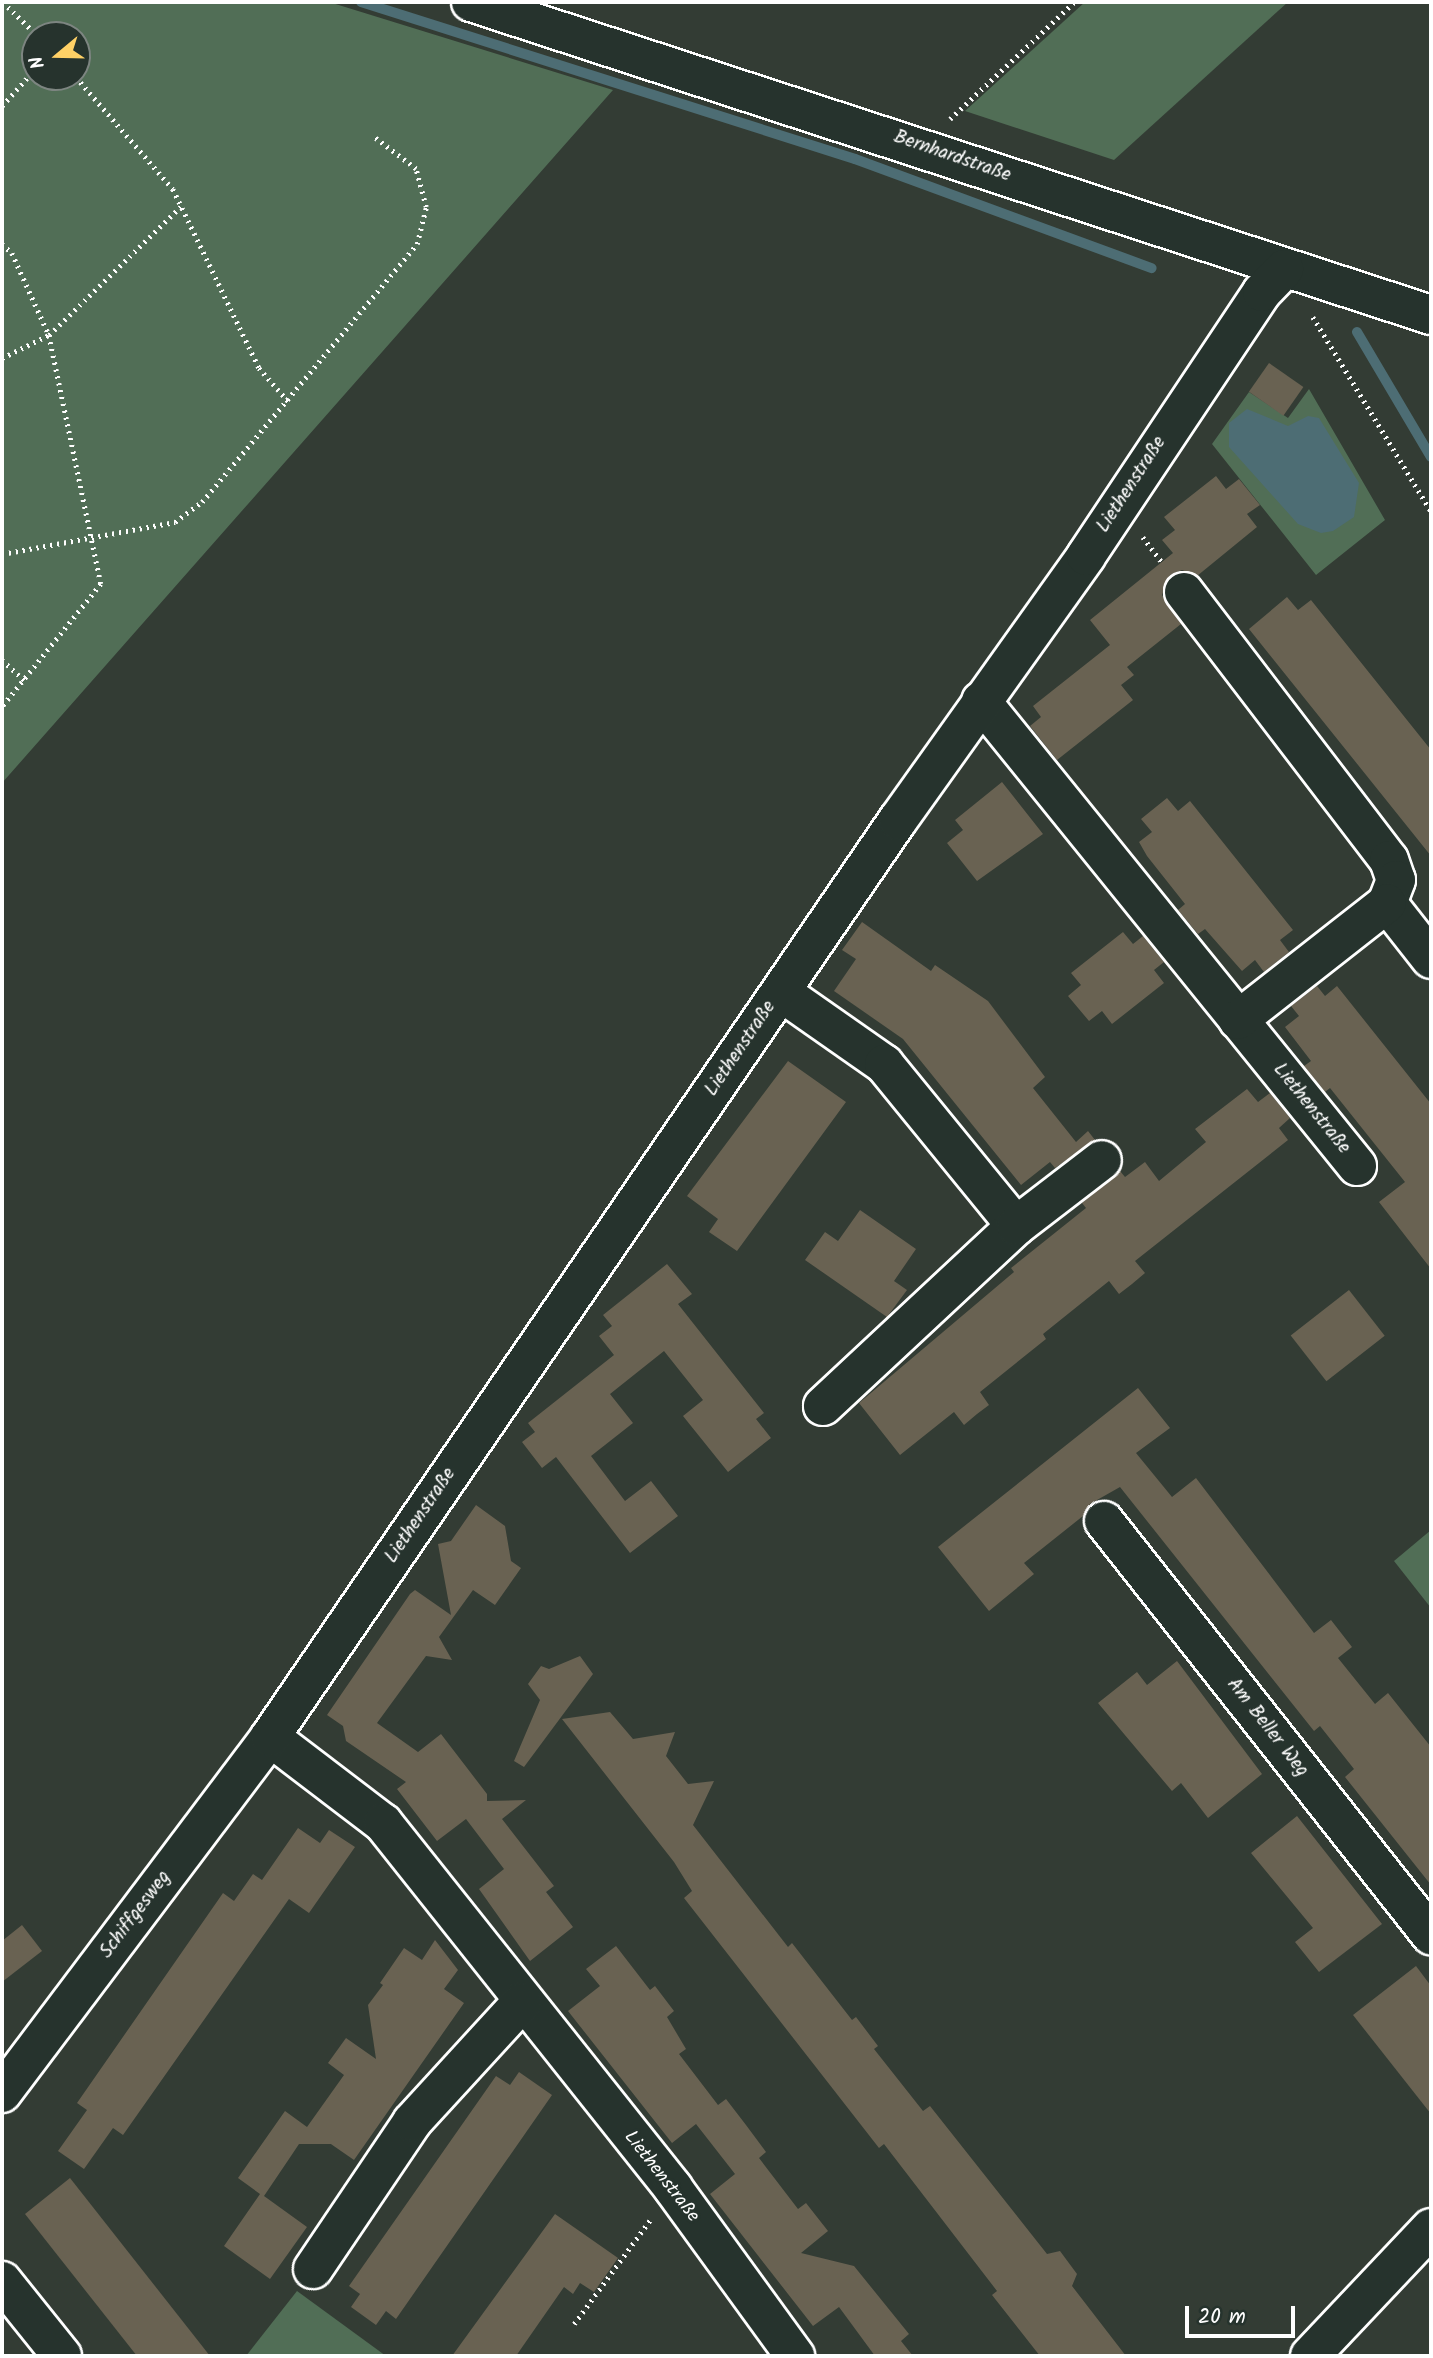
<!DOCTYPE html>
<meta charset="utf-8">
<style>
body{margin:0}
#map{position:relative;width:1433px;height:2358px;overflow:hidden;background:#333c34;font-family:Kalam,sans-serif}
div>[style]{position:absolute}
.green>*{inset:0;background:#516e56}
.water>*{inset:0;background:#4d6d74}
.stream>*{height:10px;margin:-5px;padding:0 5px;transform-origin:5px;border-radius:5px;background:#4d6d74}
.building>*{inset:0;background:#696252;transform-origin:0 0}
.path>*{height:4.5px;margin-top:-2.25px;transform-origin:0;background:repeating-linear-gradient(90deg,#fff 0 2px,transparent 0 7px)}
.roads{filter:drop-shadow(2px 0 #fff) drop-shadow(-2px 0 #fff) drop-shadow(0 2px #fff) drop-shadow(0 -2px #fff)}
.minor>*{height:38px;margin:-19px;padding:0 19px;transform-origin:19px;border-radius:19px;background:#26332d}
span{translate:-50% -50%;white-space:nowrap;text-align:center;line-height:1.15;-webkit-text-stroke:6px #26332d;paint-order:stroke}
.street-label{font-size:19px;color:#fff}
.frame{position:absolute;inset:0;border:4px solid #fff;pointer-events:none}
.north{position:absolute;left:21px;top:21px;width:70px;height:70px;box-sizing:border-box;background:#26332d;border:2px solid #7d8581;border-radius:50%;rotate:251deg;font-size:19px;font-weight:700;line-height:28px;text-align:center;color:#fff}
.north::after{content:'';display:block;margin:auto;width:24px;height:32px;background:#ffd166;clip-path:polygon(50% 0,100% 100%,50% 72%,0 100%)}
.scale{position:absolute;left:1185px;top:2306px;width:110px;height:32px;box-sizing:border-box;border:4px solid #fff;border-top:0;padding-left:9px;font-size:21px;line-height:24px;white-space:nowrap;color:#fff;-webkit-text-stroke:5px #26332d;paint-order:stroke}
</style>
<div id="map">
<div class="green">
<i style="clip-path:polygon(evenodd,2px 2px,329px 2px,613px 90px,2px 783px,2px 2px,35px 35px,77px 35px,77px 77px,35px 77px,35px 35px)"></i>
<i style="clip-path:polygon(1085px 2px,1288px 2px,1114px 160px,965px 111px)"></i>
<i style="clip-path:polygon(1309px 389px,1385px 520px,1316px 575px,1212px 444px,1249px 392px,1288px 418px)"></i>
<i style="clip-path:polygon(1431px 1530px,1431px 1608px,1394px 1561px)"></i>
<i style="clip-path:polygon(297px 2291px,386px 2356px,246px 2356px)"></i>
</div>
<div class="water">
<i style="clip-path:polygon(1247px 409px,1288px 426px,1308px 416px,1319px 418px,1359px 483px,1354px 517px,1333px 531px,1321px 533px,1298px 524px,1229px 447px,1229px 423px)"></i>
</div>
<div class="stream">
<i style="left:361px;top:2px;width:518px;rotate:17.63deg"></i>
<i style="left:855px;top:159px;width:316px;rotate:20.2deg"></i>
<i style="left:1357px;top:332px;width:145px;rotate:59.4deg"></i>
</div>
<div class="building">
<i style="left:1269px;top:363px;width:42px;height:35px;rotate:35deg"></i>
<i style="clip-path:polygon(1216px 476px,1226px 489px,1239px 479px,1260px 505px,1247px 514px,1257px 527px,1197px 576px,1182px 570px,1170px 575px,1162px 595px,1181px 624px,1127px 667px,1134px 675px,1121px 685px,1133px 700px,1057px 760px,1030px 726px,1041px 717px,1033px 706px,1110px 645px,1090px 620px,1173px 553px,1162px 540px,1175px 530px,1164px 517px)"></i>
<i style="clip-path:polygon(1287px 597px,1298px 610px,1311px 600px,1431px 750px,1431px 856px,1249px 629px)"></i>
<i style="clip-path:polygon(1002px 782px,1043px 834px,977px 881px,947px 843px,963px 830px,955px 820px)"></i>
<i style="clip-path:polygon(1167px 798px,1178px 811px,1190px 801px,1293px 930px,1280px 940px,1289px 952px,1264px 972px,1255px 960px,1242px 971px,1205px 929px,1198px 934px,1178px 910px,1185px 904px,1147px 856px,1139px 842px,1152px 832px,1141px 819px)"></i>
<i style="clip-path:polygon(862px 922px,931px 971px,935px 965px,988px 1001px,1045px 1077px,1033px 1088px,1076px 1142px,1088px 1131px,1095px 1140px,1055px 1168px,1050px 1162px,1021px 1185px,903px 1039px,834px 991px,856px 959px,842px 950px)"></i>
<i style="clip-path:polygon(1123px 932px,1133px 944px,1143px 936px,1164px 962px,1154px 970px,1164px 983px,1112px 1024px,1102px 1011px,1089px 1021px,1068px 996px,1081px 985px,1071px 973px)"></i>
<i style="clip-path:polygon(1317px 986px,1325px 996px,1337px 986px,1431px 1104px,1431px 1269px,1379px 1202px,1405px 1182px,1330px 1088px,1325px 1092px,1304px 1066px,1311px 1061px,1285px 1027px,1299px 1016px,1291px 1006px)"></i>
<i style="clip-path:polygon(788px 1061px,846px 1102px,737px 1251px,709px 1232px,718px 1219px,687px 1196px)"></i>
<i style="clip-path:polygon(1247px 1089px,1258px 1102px,1270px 1093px,1290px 1118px,1279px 1128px,1288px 1140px,1135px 1261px,1145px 1273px,1132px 1284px,1119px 1294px,1109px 1281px,1043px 1334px,1046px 1339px,980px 1392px,989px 1405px,977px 1414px,964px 1425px,954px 1412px,900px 1455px,859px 1403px,1014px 1272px,1011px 1268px,1086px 1208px,1082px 1203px,1120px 1171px,1125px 1177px,1145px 1162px,1159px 1181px,1206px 1142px,1195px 1129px)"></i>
<i style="clip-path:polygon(860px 1210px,916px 1249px,894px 1281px,907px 1290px,887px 1317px,805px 1260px,825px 1232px,838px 1241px)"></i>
<i style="clip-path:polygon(667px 1264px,692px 1294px,678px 1304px,764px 1413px,756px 1419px,771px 1438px,728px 1472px,683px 1416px,703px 1400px,664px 1351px,610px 1394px,633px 1423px,591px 1456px,625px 1501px,651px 1481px,678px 1516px,630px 1553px,556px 1457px,542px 1468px,522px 1442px,535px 1432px,528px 1423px,614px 1355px,599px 1336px,612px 1326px,603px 1315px)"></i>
<i style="left:1349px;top:1290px;width:58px;height:74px;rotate:52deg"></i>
<i style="clip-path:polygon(1138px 1388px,1170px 1428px,1136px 1453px,1172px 1497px,1196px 1478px,1314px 1633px,1331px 1620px,1352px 1647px,1338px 1658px,1375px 1704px,1388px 1693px,1431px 1747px,1431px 1885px,1345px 1777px,1354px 1769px,1320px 1726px,1314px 1731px,1120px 1487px,1090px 1504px,1083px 1516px,1024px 1563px,1034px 1574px,989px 1611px,938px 1547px)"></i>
<i style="clip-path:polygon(476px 1505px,505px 1526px,511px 1561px,521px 1568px,495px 1605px,473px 1590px,439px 1637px,452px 1660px,426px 1656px,377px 1723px,418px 1752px,441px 1734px,487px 1794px,487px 1801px,526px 1800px,502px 1819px,554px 1886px,546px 1892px,573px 1927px,530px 1961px,479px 1889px,504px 1869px,466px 1819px,437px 1841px,397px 1789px,406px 1782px,346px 1741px,343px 1726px,327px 1715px,410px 1594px,415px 1590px,451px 1615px,438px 1544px,451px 1541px)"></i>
<i style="clip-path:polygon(580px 1656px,593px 1674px,524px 1767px,514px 1761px,540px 1700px,528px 1684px,541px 1666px,549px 1669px)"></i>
<i style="clip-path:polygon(1177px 1661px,1262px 1774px,1208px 1818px,1181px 1783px,1172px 1791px,1098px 1703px,1137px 1672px,1147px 1685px)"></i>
<i style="clip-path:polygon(610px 1712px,633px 1739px,675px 1732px,666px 1756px,688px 1784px,714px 1781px,693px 1825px,788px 1947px,792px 1943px,852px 2020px,856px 2017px,878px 2046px,874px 2049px,923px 2111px,930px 2106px,1047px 2254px,1060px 2251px,1077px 2274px,1072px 2286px,1126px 2356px,1040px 2356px,992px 2295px,997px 2291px,884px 2144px,879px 2148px,684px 1898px,692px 1891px,674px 1862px,562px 1719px)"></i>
<i style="clip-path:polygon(1297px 1816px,1382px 1924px,1319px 1972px,1295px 1942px,1313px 1928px,1251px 1853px)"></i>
<i style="clip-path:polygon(298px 1828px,320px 1843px,329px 1830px,355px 1847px,309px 1913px,289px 1899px,123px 2135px,113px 2128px,84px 2169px,58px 2151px,87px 2110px,77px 2103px,223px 1893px,234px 1901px,253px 1874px,262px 1880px)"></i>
<i style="clip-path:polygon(22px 1925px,42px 1951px,2px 1982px,2px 1941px)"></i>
<i style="clip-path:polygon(435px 1940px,458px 1970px,444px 1989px,464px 2003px,354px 2160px,328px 2142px,331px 2144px,299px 2144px,291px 2156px,264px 2196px,307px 2227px,270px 2279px,224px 2246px,260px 2194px,238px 2178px,285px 2111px,307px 2127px,344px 2075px,328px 2063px,346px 2038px,376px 2059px,368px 2005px,383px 1985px,380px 1983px,404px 1948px,422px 1960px)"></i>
<i style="clip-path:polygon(616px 1946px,650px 1990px,655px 1986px,674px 2011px,667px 2017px,686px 2049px,679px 2054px,718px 2105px,726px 2099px,746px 2125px,766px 2152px,759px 2158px,798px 2209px,806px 2203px,828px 2231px,801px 2253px,854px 2266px,909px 2334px,901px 2341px,913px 2356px,875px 2356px,839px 2307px,813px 2326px,710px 2194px,735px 2174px,696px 2124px,672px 2143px,568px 2011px,600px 1986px,586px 1969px)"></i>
<i style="clip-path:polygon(1416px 1966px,1431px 1986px,1431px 2114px,1353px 2015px)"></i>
<i style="clip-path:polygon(519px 2072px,552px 2095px,396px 2319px,386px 2311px,376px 2325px,351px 2307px,360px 2294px,349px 2286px,496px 2076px,510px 2085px)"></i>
<i style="clip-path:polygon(70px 2178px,129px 2253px,210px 2356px,137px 2356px,25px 2214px)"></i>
<i style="clip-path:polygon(555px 2214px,618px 2258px,594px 2292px,580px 2283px,573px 2294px,564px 2287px,516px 2356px,452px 2356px)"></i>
</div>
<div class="path">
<i style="left:3px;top:2px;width:47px;rotate:44.1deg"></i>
<i style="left:76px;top:77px;width:148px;rotate:49.1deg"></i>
<i style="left:173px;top:189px;width:199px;rotate:64.3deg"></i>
<i style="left:259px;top:368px;width:45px;rotate:48.6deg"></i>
<i style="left:2px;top:106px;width:50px;rotate:-48.3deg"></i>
<i style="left:950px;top:119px;width:170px;rotate:-43.3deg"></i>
<i style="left:2px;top:244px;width:13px;rotate:42deg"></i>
<i style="left:12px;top:253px;width:90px;rotate:65.7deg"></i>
<i style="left:49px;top:335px;width:254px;rotate:78.2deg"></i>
<i style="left:101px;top:584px;width:158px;rotate:128.8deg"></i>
<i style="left:1313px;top:317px;width:227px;rotate:58.7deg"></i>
<i style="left:2px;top:358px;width:52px;rotate:-26.1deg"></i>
<i style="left:49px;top:335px;width:185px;rotate:-44.3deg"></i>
<i style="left:1143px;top:537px;width:34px;rotate:53deg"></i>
<i style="left:2px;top:554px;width:176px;rotate:-10.5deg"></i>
<i style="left:175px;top:522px;width:34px;rotate:-37deg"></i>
<i style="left:202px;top:502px;width:336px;rotate:-50.2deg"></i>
<i style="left:417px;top:244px;width:38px;rotate:-76deg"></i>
<i style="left:426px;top:207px;width:39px;rotate:-105deg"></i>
<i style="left:416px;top:169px;width:53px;rotate:-142.7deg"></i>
<i style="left:2px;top:660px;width:30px;rotate:42deg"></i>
<i style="left:574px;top:2324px;width:129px;rotate:-53.8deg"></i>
</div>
<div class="roads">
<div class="minor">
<i style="left:471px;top:2px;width:1010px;rotate:18.06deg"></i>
<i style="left:1184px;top:592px;width:337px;rotate:52.6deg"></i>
<i style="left:1389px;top:860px;width:21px;rotate:71deg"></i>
<i style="left:1396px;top:880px;width:25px;rotate:111deg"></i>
<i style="left:1387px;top:903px;width:71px;rotate:51.8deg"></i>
<i style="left:981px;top:701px;width:598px;rotate:51.04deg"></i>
<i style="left:781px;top:992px;width:126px;rotate:35deg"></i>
<i style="left:884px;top:1064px;width:209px;rotate:50.8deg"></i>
<i style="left:1016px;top:1226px;width:264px;rotate:137deg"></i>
<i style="left:1238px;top:1020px;width:189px;rotate:-38.1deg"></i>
<i style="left:1016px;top:1226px;width:108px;rotate:-37.5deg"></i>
<i style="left:1104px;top:1521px;width:528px;rotate:51.7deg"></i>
<i style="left:270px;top:1737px;width:142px;rotate:37.3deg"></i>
<i style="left:383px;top:1823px;width:466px;rotate:51.5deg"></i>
<i style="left:673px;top:2188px;width:208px;rotate:54deg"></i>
<i style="left:2px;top:2093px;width:446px;rotate:-53deg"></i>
<i style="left:270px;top:1737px;width:1111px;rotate:-55.6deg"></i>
<i style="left:898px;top:820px;width:324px;rotate:-54.5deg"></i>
<i style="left:1086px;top:556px;width:317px;rotate:-56.3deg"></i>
<i style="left:1262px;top:292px;width:32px;rotate:-46deg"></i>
<i style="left:313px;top:2269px;width:177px;rotate:-56deg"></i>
<i style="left:412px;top:2122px;width:163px;rotate:-47.5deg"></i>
<i style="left:2px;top:2281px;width:96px;rotate:51.3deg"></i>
<i style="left:1310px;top:2356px;width:176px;rotate:-46.6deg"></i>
</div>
</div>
<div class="street-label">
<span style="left:952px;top:157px;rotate:19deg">Bernhardstraße</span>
<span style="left:1132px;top:485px;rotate:-57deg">Liethenstraße</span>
<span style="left:741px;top:1049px;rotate:-56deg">Liethenstraße</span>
<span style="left:1311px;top:1109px;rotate:51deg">Liethenstraße</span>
<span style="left:421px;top:1516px;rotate:-56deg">Liethenstraße</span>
<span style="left:1267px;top:1728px;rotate:52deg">Am Beller Weg</span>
<span style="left:136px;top:1915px;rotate:-53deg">Schiffgesweg</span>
<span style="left:661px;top:2177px;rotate:52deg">Liethenstraße</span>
</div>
<div class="frame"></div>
<div class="north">N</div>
<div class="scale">20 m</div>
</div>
